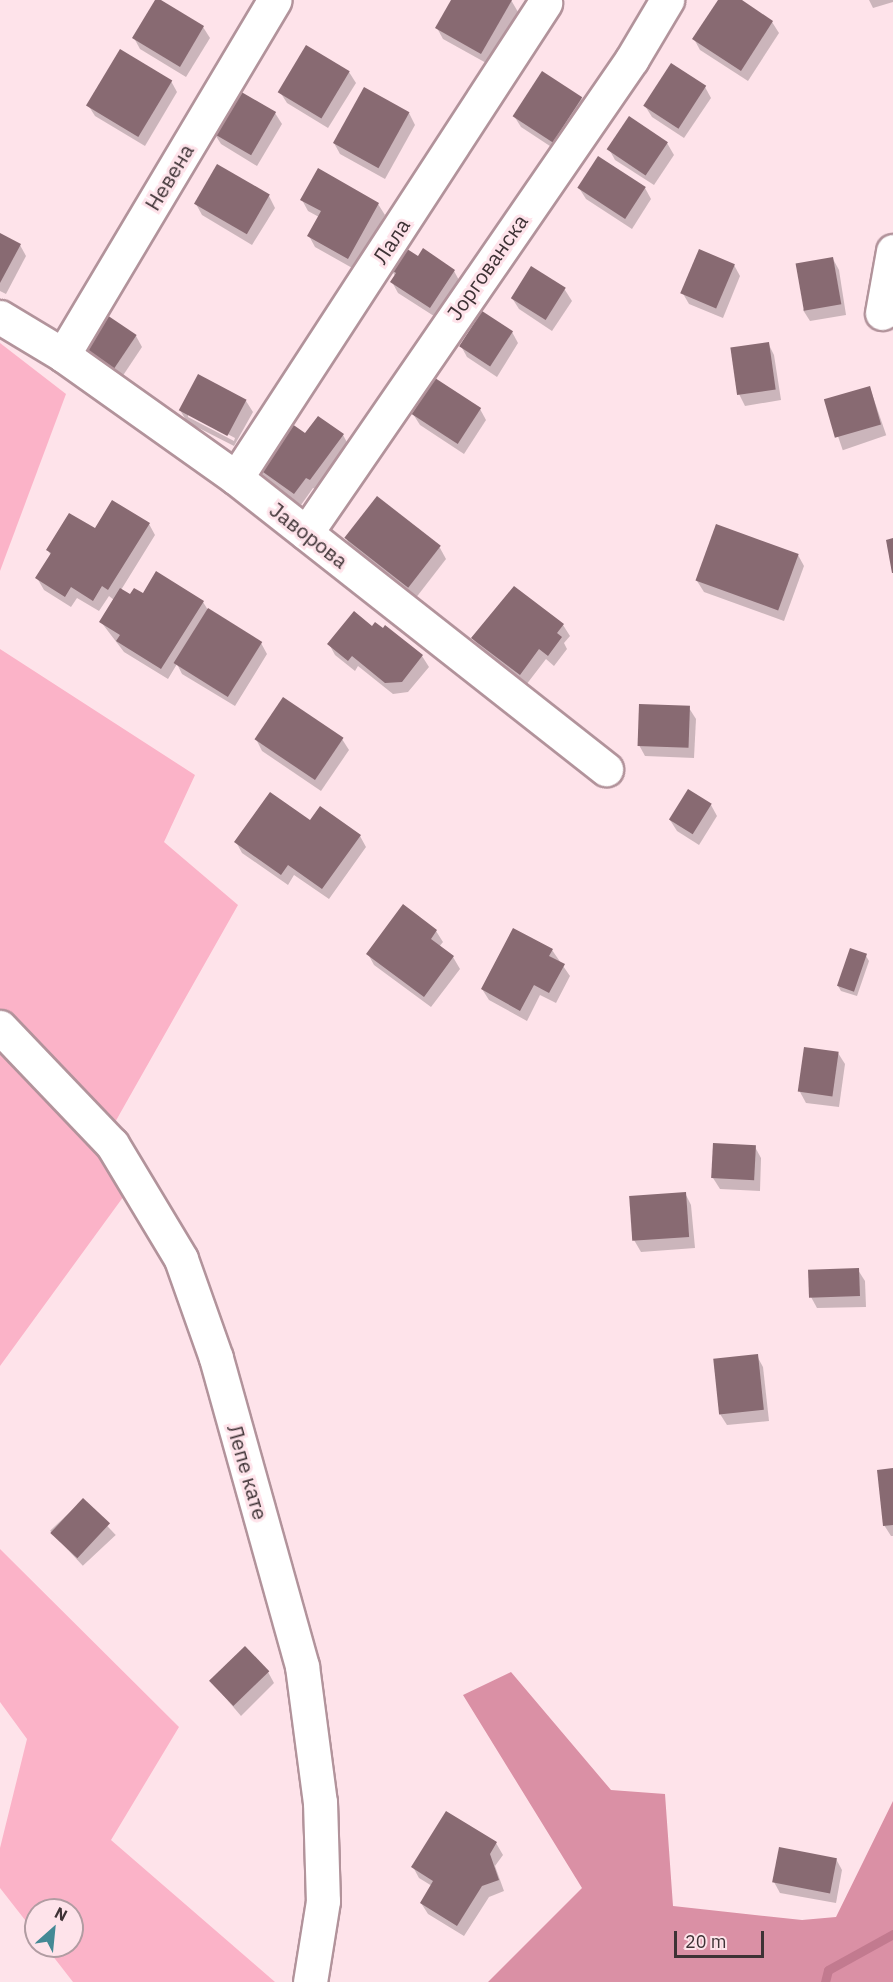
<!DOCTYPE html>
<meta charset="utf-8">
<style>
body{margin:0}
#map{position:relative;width:893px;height:1982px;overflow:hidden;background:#fee3ea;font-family:"IBM Plex Sans",sans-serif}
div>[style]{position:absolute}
.green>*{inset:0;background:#fbb3c8}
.forest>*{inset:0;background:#da90a5}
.shadow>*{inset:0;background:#0003;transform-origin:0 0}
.stream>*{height:9px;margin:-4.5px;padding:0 4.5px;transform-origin:4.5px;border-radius:4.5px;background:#c27a8f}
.building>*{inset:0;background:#886a72;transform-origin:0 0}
.roads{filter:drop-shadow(2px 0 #b2939b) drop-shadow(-2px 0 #b2939b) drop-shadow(0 2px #b2939b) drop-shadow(0 -2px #b2939b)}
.street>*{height:33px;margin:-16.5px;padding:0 16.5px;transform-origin:16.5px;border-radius:16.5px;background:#fff}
span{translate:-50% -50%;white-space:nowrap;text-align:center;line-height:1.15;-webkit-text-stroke:6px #fee3ea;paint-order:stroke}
.street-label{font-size:21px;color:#3e3235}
.north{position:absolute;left:24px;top:1898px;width:60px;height:60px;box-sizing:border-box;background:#fee3ea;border:2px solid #b19ca2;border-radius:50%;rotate:27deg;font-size:16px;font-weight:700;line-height:24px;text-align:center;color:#3e3235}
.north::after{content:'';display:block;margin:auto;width:21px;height:27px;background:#448995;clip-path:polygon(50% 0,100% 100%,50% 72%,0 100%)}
.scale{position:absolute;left:674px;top:1931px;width:90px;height:27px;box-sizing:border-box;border:3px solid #3e3235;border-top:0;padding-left:8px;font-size:18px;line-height:21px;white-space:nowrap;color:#3e3235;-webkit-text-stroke:4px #fee3ea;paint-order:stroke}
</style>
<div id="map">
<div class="green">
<i style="clip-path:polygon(0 343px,66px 394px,0 571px)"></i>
<i style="clip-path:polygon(0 649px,195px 775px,164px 842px,238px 905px,105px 1140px,129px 1189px,0 1366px)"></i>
<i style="clip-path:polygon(0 1549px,179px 1727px,111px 1840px,275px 1982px,73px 1982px,45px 1946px,72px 1946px,72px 1910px,36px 1910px,36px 1934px,0 1888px,0 1848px,27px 1739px,0 1702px)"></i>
</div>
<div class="forest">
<i style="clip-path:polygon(511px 1672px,611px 1790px,665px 1794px,673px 1906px,802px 1920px,836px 1917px,893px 1801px,893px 1982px,488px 1982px,582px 1888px,463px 1695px)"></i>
</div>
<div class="shadow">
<i style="clip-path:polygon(157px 0,203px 27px,210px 38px,186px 77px,140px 49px,134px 38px)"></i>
<i style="clip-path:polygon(453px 0,511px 0,518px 12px,488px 64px,443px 39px,437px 28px)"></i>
<i style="clip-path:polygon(720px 0,739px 0,772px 22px,779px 33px,748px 81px,700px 50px,694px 39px)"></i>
<i style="clip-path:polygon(869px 0,893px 0,893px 2px,873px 8px)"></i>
<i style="clip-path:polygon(349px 72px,356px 83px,328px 128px,287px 103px,280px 92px)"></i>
<i style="clip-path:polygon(171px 81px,177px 92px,145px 146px,95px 116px,88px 105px)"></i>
<i style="clip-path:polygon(705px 87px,711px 98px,684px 138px,652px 117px,645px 106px)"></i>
<i style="clip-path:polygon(581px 98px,587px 109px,559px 152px,521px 127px,514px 116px)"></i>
<i style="clip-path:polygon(275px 113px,282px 124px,257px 166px,221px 144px,214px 133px)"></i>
<i style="clip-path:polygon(409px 113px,415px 125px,385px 179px,340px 154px,334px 143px)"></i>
<i style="clip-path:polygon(629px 118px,667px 143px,674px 155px,654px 185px,615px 160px,609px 149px)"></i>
<i style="clip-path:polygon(579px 188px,645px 188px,651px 199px,632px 229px,586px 199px)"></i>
<i style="clip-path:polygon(269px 196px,275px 208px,252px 245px,202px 215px,196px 204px)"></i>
<i style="clip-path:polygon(302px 200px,378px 204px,385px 215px,354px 269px,315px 247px,309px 236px,319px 217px,308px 211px)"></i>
<i style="clip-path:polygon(0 234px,20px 245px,26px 256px,6px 294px,0 291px)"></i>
<i style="clip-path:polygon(833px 259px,839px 270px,846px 315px,810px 321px,803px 310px)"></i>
<i style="clip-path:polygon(734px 265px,740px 276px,723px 318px,689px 304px,682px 292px)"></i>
<i style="clip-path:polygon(532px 268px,565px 290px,572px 301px,552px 331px,519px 309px,512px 298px)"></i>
<i style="clip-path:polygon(391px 269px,454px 271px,460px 282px,437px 318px,398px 293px,392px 282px,395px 276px)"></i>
<i style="clip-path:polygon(512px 332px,518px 343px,497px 377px,467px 357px,461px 346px)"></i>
<i style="clip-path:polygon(136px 336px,142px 347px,118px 383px,84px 361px)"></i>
<i style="clip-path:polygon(768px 343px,774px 355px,781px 400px,745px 406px,739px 394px)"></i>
<i style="left:870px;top:388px;width:50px;height:46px;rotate:71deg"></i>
<i style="clip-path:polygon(evenodd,246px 401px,253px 412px,234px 446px,187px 422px,180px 410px,246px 401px,188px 413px,235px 438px,234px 441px,188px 417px,188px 413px)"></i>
<i style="clip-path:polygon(480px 409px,486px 420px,464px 454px,420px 425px,413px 414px)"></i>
<i style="clip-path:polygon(343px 435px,349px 446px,317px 490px,313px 488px,301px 505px,264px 478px,258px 467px)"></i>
<i style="clip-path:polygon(377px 498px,440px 548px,446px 559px,415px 599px,352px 549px,346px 538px)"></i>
<i style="clip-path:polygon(149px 524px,155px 535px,121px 590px,131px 596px,203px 602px,208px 610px,261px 643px,267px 654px,235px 706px,182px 674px,177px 664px,168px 679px,124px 652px,101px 622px,114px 600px,109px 596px,99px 611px,77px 598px,71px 607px,44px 590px,37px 578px,51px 556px,48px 550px,95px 530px)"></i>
<i style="clip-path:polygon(798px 555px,804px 566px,784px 621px,704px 592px,697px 581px)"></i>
<i style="clip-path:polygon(563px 625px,570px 636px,564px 643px,567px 649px,554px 666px,546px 659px,526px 685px,480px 649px,473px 638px)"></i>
<i style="clip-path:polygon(386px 627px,422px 656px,429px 667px,408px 692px,393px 694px,358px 666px,355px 671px,335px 655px,329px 644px)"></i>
<i style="clip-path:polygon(689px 708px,696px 719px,694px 758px,645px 756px,639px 745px)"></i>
<i style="clip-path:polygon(256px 739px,342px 739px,349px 750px,321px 791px,262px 751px)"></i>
<i style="clip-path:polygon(711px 805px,717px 816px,699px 845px,677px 831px,670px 820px)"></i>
<i style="clip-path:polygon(310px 822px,360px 836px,366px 847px,329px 899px,294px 875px,288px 885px,242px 853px,236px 842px)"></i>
<i style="clip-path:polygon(436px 931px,443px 942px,439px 947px,453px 957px,460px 969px,431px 1007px,374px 965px,368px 954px)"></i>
<i style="clip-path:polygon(552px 950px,570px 976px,556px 1003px,540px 995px,527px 1021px,489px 1000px,482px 989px)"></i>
<i style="clip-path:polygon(866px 956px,869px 961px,857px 996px,841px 991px,838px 986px)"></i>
<i style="clip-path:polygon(838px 1053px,845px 1064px,839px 1107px,806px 1103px,800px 1092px)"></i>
<i style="clip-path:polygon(714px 1145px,755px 1147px,761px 1158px,760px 1191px,720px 1189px,713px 1178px)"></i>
<i style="clip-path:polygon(685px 1193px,691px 1205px,695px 1248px,641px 1252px,634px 1240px)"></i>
<i style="clip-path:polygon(858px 1270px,865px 1281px,866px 1307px,817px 1308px,811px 1297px)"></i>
<i style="clip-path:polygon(757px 1356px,763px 1367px,769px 1421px,727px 1425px,720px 1414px)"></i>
<i style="clip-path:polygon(893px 1469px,893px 1536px,891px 1536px,884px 1525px)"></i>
<i style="left:83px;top:1500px;width:48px;height:45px;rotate:47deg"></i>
<i style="clip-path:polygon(268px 1672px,274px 1683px,241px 1716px,211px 1681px)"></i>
<i style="clip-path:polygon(496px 1843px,503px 1855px,495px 1866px,504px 1891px,489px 1897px,464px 1936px,428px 1914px,421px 1903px,432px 1886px,419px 1878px,413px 1867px)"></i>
<i style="clip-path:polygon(836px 1859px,842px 1870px,836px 1903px,780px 1893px,774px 1882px)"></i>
</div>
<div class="stream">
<i style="left:825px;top:1982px;width:12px;rotate:-76deg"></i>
<i style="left:828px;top:1970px;width:74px;rotate:-29deg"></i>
</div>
<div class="building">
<i style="clip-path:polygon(155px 0,161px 0,204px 26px,180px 67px,132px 38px)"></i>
<i style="clip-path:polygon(451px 0,512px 0,481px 54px,435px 28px)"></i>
<i style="clip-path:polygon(718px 0,742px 0,773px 21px,741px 71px,692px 39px)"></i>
<i style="left:306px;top:45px;width:51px;height:55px;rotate:31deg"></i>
<i style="left:120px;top:49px;width:61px;height:66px;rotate:31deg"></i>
<i style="left:671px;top:63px;width:42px;height:51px;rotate:33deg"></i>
<i style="left:542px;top:71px;width:48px;height:54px;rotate:33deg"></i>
<i style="left:364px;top:87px;width:52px;height:64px;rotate:29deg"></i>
<i style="left:238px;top:90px;width:44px;height:50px;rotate:30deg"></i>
<i style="left:629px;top:116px;width:47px;height:40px;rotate:34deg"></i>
<i style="left:598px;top:156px;width:57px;height:38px;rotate:33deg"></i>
<i style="left:217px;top:164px;width:61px;height:46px;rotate:30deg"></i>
<i style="clip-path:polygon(318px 168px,379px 203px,348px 259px,307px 236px,321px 211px,300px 200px)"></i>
<i style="clip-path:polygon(0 233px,21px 244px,0 283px)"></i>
<i style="clip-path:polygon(404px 247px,418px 256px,423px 248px,455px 270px,430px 308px,390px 282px,396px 273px,390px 269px)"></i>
<i style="left:699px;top:249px;width:39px;height:48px;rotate:23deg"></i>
<i style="left:833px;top:257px;width:48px;height:38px;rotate:80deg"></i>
<i style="left:531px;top:266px;width:41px;height:38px;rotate:32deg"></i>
<i style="left:101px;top:311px;width:43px;height:46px;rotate:34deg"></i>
<i style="left:482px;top:311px;width:37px;height:42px;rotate:33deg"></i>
<i style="left:769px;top:342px;width:48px;height:39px;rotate:82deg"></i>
<i style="left:198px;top:374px;width:55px;height:41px;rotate:28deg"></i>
<i style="left:435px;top:378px;width:55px;height:43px;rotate:33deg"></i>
<i style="left:870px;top:386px;width:40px;height:48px;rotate:74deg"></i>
<i style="clip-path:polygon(318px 416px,344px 434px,310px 480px,306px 478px,294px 494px,256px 467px,285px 419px,305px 433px)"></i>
<i style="left:377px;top:496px;width:81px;height:53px;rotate:38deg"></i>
<i style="clip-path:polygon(112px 500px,150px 523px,108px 590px,102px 586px,93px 601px,71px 587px,65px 597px,35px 578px,51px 553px,46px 550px,69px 513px,95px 528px)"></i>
<i style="left:716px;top:524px;width:88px;height:60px;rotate:20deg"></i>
<i style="clip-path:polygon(893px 538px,893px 573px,892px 573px,886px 540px)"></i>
<i style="clip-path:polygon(156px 571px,204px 601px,161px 669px,116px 641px,120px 635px,99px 622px,120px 588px,130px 594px,134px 588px,143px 593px)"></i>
<i style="clip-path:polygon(514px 586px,564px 624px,557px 633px,562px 637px,548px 656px,539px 649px,520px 675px,471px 638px)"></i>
<i style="left:208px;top:608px;width:64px;height:65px;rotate:32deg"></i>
<i style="clip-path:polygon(354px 611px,372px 626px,375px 622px,383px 628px,385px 625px,423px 655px,402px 682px,385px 683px,352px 656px,348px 661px,327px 644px)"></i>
<i style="left:283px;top:697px;width:73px;height:51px;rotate:34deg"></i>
<i style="left:639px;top:704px;width:51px;height:42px;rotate:2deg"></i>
<i style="left:688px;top:789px;width:28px;height:36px;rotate:32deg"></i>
<i style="clip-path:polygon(270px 792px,310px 820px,320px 806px,361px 835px,322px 889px,288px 865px,281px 875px,234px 842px)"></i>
<i style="clip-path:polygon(403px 904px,437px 930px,431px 939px,454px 956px,424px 997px,366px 954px)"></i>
<i style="clip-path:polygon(513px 928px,553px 949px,549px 956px,565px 964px,549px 993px,534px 985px,520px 1011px,481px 989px)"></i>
<i style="left:850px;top:948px;width:18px;height:40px;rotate:19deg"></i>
<i style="left:804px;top:1047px;width:35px;height:45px;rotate:8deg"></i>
<i style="left:713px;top:1143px;width:43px;height:35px;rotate:3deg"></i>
<i style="left:686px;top:1192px;width:45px;height:57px;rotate:86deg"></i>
<i style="left:859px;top:1268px;width:28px;height:51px;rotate:88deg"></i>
<i style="left:758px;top:1354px;width:56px;height:45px;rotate:84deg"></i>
<i style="clip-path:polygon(893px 1468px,893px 1525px,883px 1526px,877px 1470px)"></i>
<i style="left:83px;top:1498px;width:37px;height:48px;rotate:43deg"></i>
<i style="left:245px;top:1646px;width:35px;height:50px;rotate:46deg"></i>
<i style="clip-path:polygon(446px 1811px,497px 1842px,490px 1854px,499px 1880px,482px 1886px,457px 1926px,420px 1903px,433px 1881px,411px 1867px)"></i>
<i style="left:779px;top:1847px;width:59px;height:36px;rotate:11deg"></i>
</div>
<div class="roads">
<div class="street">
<i style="left:882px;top:313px;width:63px;rotate:-79.9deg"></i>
<i style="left:0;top:317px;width:74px;rotate:31.1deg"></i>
<i style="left:63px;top:355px;width:212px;rotate:35.4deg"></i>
<i style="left:236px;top:478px;width:471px;rotate:38.2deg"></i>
<i style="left:63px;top:355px;width:413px;rotate:-59.2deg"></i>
<i style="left:236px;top:478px;width:567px;rotate:-56.95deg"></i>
<i style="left:306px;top:533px;width:575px;rotate:-55.48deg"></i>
<i style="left:632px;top:59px;width:69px;rotate:-59.3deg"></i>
<i style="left:0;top:1027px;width:162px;rotate:46.3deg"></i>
<i style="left:112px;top:1144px;width:134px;rotate:59deg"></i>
<i style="left:181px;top:1259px;width:105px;rotate:70.5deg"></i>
<i style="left:216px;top:1358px;width:320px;rotate:74.4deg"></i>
<i style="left:302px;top:1666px;width:137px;rotate:82.5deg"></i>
<i style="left:320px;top:1802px;width:99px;rotate:88.3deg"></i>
<i style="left:323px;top:1901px;width:82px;rotate:99.1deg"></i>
</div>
</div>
<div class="street-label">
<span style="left:169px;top:177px;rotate:-59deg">Невена</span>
<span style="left:391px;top:241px;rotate:-57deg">Лала</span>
<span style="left:487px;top:267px;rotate:-55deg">Јоргованска</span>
<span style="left:309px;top:535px;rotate:38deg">Јаворова</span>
<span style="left:248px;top:1472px;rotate:74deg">Лепе кате</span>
</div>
<div class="north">N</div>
<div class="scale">20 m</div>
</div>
